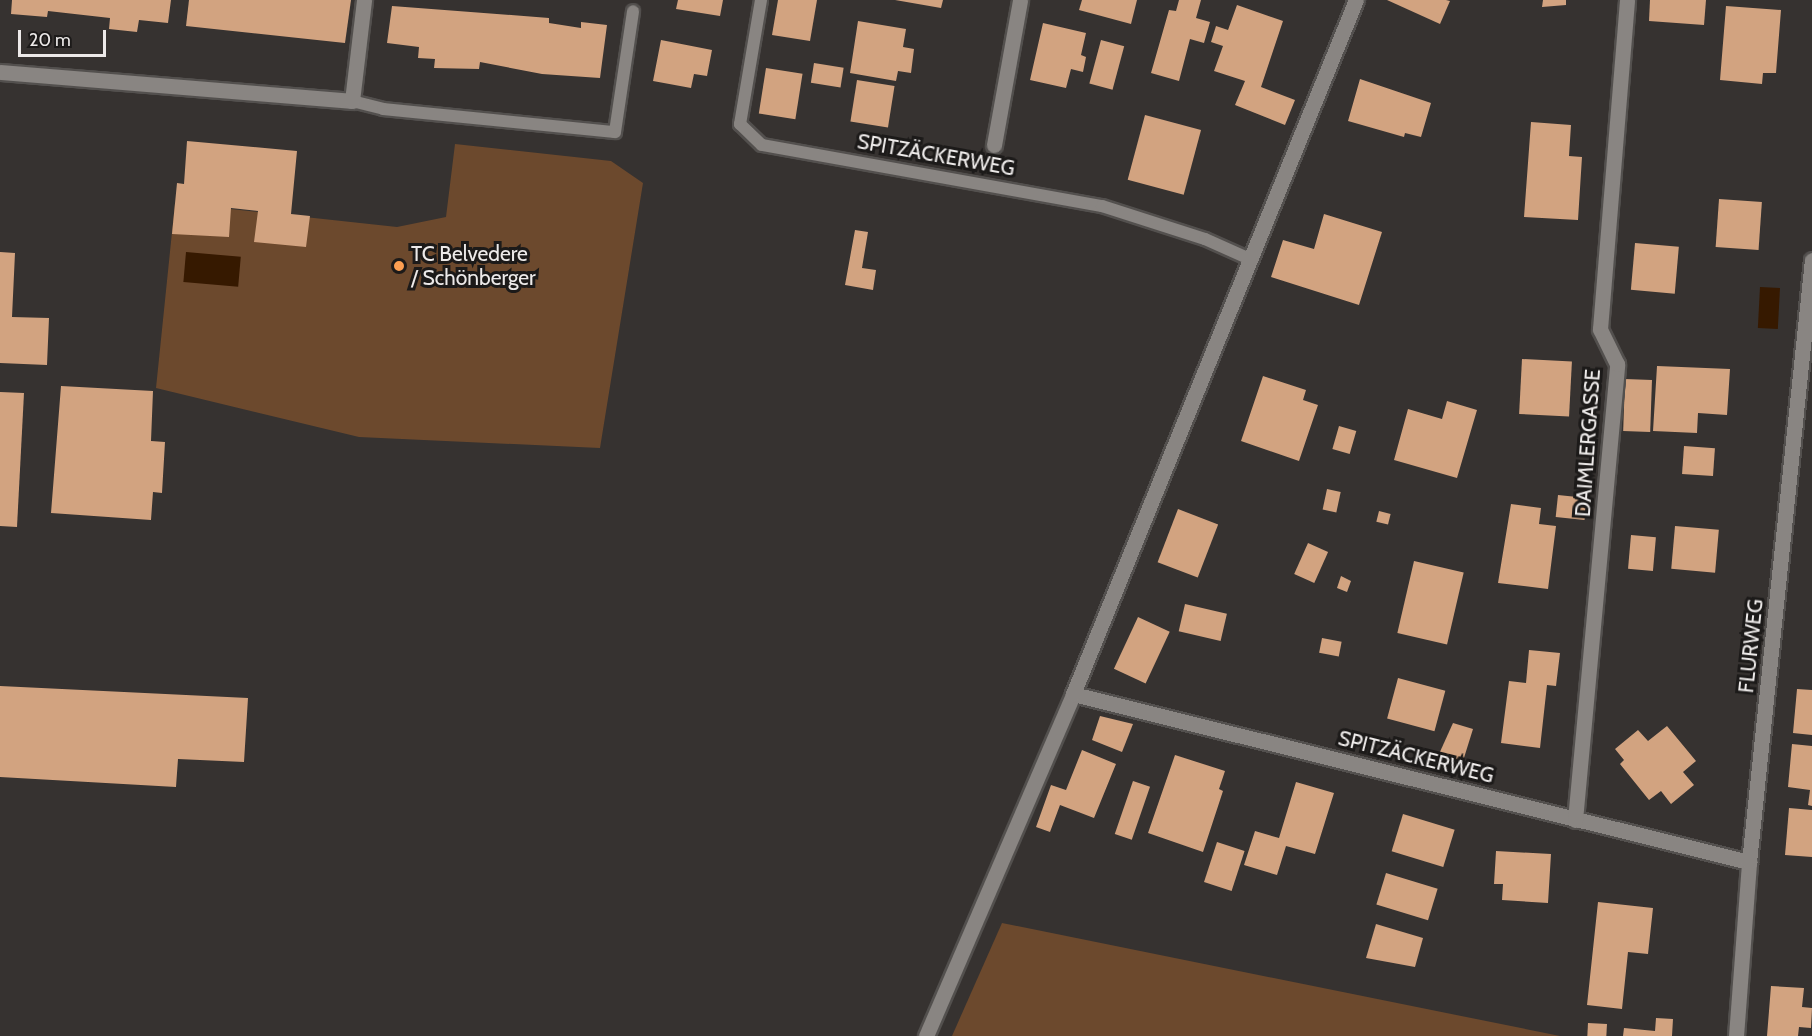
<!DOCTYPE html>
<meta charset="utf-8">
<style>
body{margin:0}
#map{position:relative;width:1812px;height:1036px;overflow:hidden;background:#363230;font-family:Cabin,sans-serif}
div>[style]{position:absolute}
.green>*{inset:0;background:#6c492d}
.water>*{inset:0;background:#361900;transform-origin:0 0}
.building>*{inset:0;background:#d2a380;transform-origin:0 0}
.roads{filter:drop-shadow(2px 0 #53504e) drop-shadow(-2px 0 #53504e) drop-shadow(0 2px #53504e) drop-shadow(0 -2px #53504e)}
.service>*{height:12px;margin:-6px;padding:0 6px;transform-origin:6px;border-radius:6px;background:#898582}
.minor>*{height:15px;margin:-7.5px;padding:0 7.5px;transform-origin:7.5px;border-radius:7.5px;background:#898582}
.dots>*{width:16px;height:16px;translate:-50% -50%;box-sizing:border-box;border:3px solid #1c1a19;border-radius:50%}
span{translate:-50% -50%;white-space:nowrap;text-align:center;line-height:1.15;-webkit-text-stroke:6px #1c1a19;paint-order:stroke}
.street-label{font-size:21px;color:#edeae9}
.poi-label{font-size:21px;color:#edeae9}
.left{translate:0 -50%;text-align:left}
.scale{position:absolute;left:18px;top:30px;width:88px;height:27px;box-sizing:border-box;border:3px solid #edeae9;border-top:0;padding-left:8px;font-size:18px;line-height:21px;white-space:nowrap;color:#edeae9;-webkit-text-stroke:4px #1c1a19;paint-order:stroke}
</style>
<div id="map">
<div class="green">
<i style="clip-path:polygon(455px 144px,611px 161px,643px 183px,600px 448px,359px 437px,156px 388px,175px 203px,397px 227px,446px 217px)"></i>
<i style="clip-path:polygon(1002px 923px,1560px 1036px,952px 1036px)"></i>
</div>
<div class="water">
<i style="left:186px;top:252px;width:55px;height:30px;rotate:5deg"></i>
<i style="left:1760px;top:287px;width:20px;height:41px;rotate:3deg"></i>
</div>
<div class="building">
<i style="clip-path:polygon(12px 0,171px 0,168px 23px,139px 20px,137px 32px,109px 29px,110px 18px,48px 11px,47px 17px,11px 14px)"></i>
<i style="clip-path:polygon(189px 0,351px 0,345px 43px,186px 26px)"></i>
<i style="clip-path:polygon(678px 0,723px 0,720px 16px,676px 9px)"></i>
<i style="clip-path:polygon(778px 0,817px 0,810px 41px,772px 35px)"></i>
<i style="clip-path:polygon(895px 0,943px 0,941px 8px)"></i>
<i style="clip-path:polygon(1082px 0,1137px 0,1131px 24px,1079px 10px)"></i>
<i style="clip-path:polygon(1179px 0,1201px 0,1196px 18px,1210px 22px,1204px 43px,1190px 39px,1179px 81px,1151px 73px,1169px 10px,1176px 11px)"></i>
<i style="clip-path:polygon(1387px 0,1446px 0,1450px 1px,1440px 24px)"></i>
<i style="clip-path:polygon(1543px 0,1566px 0,1566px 5px,1542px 7px)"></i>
<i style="clip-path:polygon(1650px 0,1706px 0,1704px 25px,1649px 21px)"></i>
<i style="clip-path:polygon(1237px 5px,1283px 21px,1261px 87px,1295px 100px,1285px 125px,1235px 105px,1245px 81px,1214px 71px,1223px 46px,1211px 42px,1216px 26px,1228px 30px)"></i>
<i style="clip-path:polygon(392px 6px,549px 18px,549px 23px,581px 28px,581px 22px,607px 25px,600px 78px,542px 74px,480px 62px,479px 69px,434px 68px,435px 59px,418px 58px,419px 47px,387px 43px)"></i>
<i style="clip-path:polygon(1726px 6px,1781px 10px,1776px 73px,1763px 73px,1762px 84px,1720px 80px)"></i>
<i style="clip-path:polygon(858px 21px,906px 29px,903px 47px,914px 49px,911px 73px,898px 71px,896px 81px,850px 73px)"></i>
<i style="clip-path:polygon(1043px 23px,1086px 33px,1081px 55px,1086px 57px,1083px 72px,1071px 69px,1066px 88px,1030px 80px)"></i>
<i style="clip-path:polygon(661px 40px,712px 50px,707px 76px,694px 74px,691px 88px,653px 81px)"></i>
<i style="left:1101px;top:40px;width:24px;height:45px;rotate:15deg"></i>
<i style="left:814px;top:63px;width:30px;height:20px;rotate:9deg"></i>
<i style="left:766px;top:68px;width:37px;height:46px;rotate:9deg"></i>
<i style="clip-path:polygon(1360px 79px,1431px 103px,1421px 137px,1405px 133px,1404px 137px,1348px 121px)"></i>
<i style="left:857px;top:80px;width:38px;height:42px;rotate:9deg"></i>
<i style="left:1145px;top:115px;width:58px;height:67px;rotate:15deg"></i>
<i style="clip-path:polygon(1531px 122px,1571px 125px,1569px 156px,1582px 157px,1578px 220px,1524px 217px)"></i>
<i style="clip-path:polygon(187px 141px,297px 151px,291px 214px,310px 216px,306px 247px,254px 242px,258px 211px,231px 208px,229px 237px,172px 234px,177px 183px,184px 184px)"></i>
<i style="left:1719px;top:199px;width:43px;height:48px;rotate:4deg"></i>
<i style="clip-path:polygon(1324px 214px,1382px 232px,1359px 305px,1271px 277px,1283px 240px,1314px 249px)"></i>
<i style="clip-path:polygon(855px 230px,868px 232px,862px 268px,876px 270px,873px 290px,845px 285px)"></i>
<i style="left:1635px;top:243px;width:44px;height:47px;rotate:5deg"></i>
<i style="clip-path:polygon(0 252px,15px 253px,12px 317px,49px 318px,47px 365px,0 363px)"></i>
<i style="left:1522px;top:359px;width:50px;height:55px;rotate:3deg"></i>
<i style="clip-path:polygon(1657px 366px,1730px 369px,1727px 415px,1698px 413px,1697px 433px,1653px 431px)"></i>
<i style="clip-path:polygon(1263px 376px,1306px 390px,1303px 400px,1318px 405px,1299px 461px,1241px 441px)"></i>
<i style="left:1625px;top:379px;width:27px;height:52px;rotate:2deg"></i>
<i style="clip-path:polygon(61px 386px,153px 391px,151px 441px,165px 442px,162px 493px,153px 492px,151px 520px,51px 513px)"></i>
<i style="clip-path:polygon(0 392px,24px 393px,17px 527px,0 526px)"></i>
<i style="clip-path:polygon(1447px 401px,1477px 410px,1457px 478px,1394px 460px,1408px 409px,1442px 419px)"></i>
<i style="left:1339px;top:426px;width:18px;height:24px;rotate:16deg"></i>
<i style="left:1684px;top:446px;width:31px;height:28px;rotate:4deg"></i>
<i style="left:1327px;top:489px;width:14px;height:21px;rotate:12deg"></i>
<i style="left:1558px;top:495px;width:29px;height:22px;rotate:6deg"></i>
<i style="clip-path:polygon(1511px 504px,1541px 508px,1539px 524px,1556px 526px,1548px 589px,1498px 583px)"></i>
<i style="left:1178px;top:509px;width:43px;height:57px;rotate:21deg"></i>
<i style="left:1379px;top:511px;width:12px;height:11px;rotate:14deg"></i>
<i style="left:1675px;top:526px;width:44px;height:43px;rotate:5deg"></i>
<i style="left:1631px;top:535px;width:25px;height:34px;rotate:5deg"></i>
<i style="left:1308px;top:543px;width:22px;height:34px;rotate:24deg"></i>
<i style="left:1414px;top:561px;width:51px;height:74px;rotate:13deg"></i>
<i style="clip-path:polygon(1341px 576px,1351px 581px,1347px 592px,1337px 588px)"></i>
<i style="left:1185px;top:604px;width:43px;height:28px;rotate:13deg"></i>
<i style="left:1138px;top:617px;width:35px;height:57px;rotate:25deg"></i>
<i style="left:1322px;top:638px;width:20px;height:15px;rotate:11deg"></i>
<i style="clip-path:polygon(1529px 650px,1560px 653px,1556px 686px,1547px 685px,1540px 748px,1501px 743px,1509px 681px,1526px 683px)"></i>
<i style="left:1398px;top:678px;width:49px;height:42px;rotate:15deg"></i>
<i style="clip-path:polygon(0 686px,248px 698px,244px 762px,178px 759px,176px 787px,0 777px)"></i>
<i style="clip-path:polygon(1797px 689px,1812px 690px,1812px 735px,1793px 733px)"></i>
<i style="clip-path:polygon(1100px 716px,1133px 724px,1122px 752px,1092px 740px)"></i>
<i style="clip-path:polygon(1453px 723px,1473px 729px,1463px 761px,1439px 754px)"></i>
<i style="clip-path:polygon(1667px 726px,1696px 761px,1683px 772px,1694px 785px,1671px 804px,1661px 791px,1649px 800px,1620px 764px,1624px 760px,1615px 749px,1638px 730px,1648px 741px)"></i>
<i style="clip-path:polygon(1792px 744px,1812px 746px,1812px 806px,1808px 805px,1810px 790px,1788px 787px)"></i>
<i style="clip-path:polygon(1082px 750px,1116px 764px,1094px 818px,1060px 805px,1050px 832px,1036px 827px,1051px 785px,1066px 790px)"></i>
<i style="clip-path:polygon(1175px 755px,1225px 771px,1219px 789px,1223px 791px,1203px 852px,1148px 833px)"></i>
<i style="left:1133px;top:781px;width:18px;height:56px;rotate:19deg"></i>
<i style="clip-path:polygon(1296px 782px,1334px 793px,1315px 854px,1286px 846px,1277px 875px,1244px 865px,1255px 831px,1279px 838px)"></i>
<i style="clip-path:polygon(1789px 808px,1812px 810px,1812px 857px,1785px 855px)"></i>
<i style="left:1403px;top:814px;width:54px;height:39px;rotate:17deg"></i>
<i style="left:1217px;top:842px;width:29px;height:42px;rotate:18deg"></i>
<i style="clip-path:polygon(1496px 851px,1551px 854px,1548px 903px,1502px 900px,1503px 884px,1494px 884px)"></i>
<i style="left:1386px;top:873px;width:54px;height:33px;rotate:17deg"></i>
<i style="clip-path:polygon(1598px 902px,1653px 908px,1648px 954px,1628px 952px,1622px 1009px,1587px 1005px)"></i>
<i style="clip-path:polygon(1376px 924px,1423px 938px,1415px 967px,1366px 958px)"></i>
<i style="clip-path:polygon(1771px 986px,1804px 988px,1802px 1007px,1812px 1008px,1811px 1028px,1799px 1027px,1798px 1036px,1767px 1036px)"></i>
<i style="clip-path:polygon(1656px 1018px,1673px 1019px,1672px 1036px,1623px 1036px,1624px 1028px,1655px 1031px)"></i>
<i style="left:1588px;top:1023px;width:19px;height:13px;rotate:3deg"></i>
</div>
<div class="roads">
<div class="service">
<i style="left:761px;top:0;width:126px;rotate:99.6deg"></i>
<i style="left:740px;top:124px;width:30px;rotate:44deg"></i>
<i style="left:762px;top:145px;width:345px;rotate:10.2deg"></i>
<i style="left:1102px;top:206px;width:108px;rotate:17.8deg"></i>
<i style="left:1205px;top:239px;width:49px;rotate:24deg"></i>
<i style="left:352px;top:101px;width:32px;rotate:14deg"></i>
<i style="left:383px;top:109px;width:233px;rotate:5.7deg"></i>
<i style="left:615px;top:132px;width:122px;rotate:-81.5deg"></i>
</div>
<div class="minor">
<i style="left:0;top:72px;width:353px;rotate:4.7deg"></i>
<i style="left:352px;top:101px;width:102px;rotate:-83.2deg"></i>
<i style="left:994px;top:145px;width:147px;rotate:-79.8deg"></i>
<i style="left:1073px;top:694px;width:697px;rotate:13.96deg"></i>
<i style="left:1575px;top:820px;width:458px;rotate:-84.7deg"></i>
<i style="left:1617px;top:364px;width:39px;rotate:-116deg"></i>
<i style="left:1600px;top:329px;width:330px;rotate:-85.3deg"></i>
<i style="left:926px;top:1036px;width:372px;rotate:-66.7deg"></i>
<i style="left:1073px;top:694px;width:749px;rotate:-67.82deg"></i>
<i style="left:1736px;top:1036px;width:174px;rotate:-85.7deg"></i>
<i style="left:1749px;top:862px;width:605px;rotate:-84.03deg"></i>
</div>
</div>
<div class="dots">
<i style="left:399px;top:266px;background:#fb9e51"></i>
</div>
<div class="street-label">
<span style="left:936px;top:155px;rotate:10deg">SPITZÄCKERWEG</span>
<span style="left:1588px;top:443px;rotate:-86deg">DAIMLERGASSE</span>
<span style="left:1751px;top:646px;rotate:-84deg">FLURWEG</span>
<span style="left:1416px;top:757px;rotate:14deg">SPITZÄCKERWEG</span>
</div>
<div class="poi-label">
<span class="left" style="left:411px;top:266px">TC Belvedere<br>/ Schönberger</span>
</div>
<div class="scale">20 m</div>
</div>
